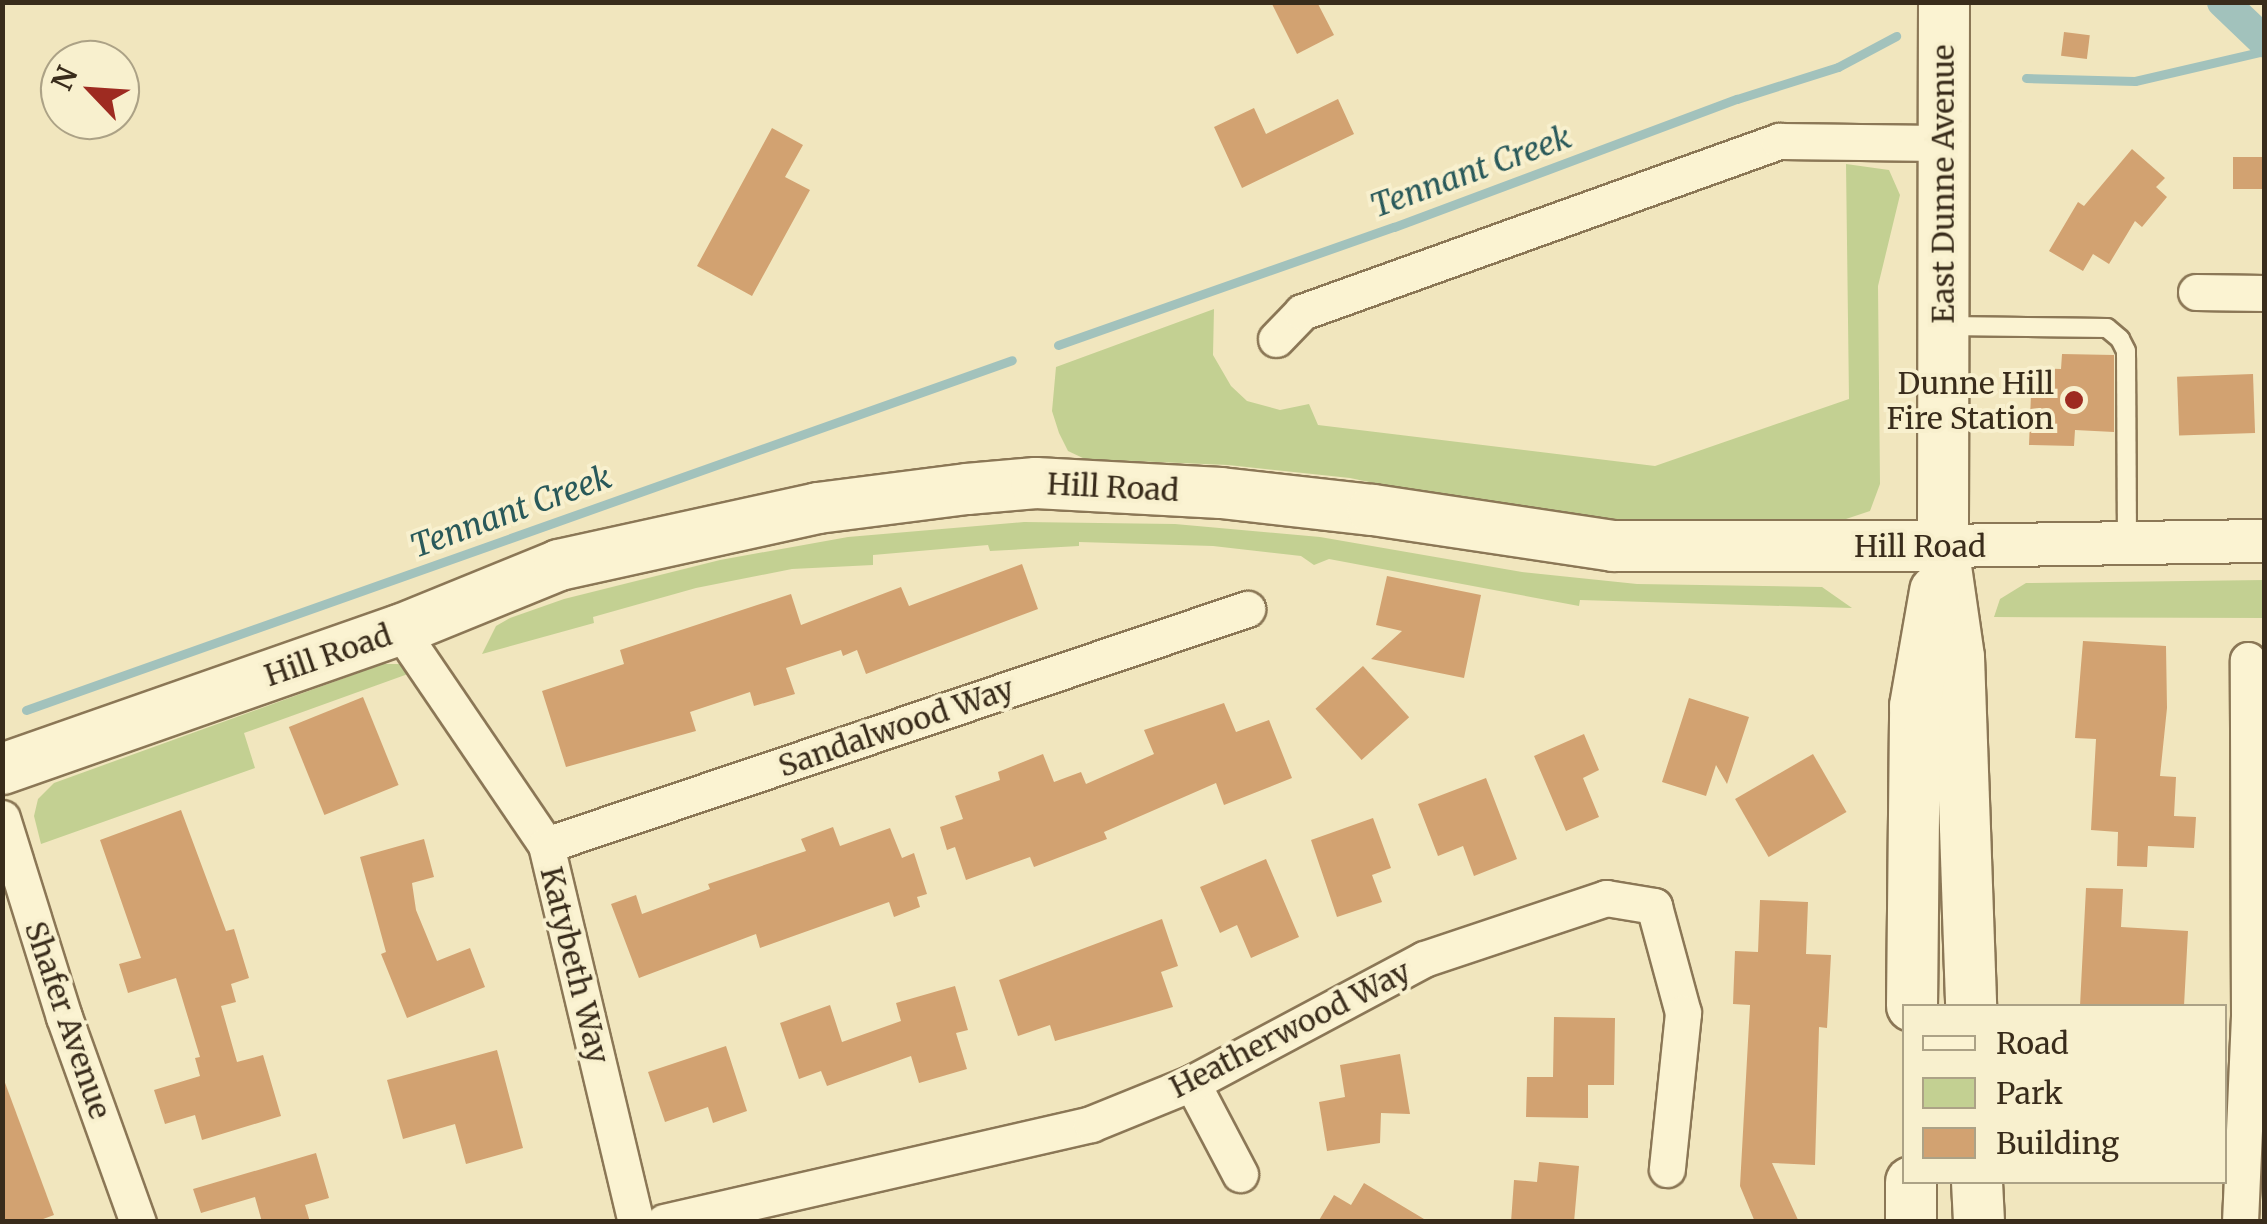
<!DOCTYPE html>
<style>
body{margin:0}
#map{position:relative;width:2267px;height:1224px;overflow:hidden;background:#f1e6be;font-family:Merriweather,serif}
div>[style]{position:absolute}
.green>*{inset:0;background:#c3d092}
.stream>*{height:9px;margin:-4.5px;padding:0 4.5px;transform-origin:4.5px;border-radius:4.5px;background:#a2c2bc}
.canal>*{height:32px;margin:-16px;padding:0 16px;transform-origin:16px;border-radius:16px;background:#a2c2bc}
.building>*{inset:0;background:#d2a271;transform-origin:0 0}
.roads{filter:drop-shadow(2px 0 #8b7756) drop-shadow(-2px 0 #8b7756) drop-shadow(0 2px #8b7756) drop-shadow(0 -2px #8b7756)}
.service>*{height:18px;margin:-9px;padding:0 9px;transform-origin:9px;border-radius:9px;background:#fbf3d2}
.minor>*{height:35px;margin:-17.5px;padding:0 17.5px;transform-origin:17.5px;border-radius:17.5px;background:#fbf3d2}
.tertiary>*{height:42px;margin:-21px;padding:0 21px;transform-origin:21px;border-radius:21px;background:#fbf3d2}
.secondary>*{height:50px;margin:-25px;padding:0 25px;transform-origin:25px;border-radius:25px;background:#fbf3d2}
.dots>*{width:28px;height:28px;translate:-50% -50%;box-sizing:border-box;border:5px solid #f8f0ce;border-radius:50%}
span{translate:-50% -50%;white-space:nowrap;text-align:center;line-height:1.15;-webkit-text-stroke:8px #f8f0ce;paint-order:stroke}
.street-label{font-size:30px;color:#392c1b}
.poi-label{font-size:30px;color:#392c1b}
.right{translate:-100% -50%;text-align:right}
.water-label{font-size:32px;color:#29595a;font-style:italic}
.frame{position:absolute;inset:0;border:5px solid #392c1b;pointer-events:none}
.legend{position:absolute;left:1902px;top:1004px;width:325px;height:180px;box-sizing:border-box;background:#f8f0ce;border:2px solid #aca286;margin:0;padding:12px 18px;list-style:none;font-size:30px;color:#392c1b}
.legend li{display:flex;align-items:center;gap:20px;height:50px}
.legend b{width:50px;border:2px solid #aca286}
.north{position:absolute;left:40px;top:40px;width:100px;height:100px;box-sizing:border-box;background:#f8f0ce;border:2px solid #aca286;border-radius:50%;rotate:295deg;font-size:28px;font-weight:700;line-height:40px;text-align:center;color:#392c1b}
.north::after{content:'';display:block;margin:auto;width:35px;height:45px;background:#9e2b21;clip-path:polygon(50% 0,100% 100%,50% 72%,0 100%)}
</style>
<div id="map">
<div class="green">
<i style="clip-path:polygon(1846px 164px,1889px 170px,1900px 195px,1878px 286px,1880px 484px,1870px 511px,1843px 520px,1616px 519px,1483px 506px,1350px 478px,1228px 465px,1085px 459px,1068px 451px,1059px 433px,1052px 411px,1056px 367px,1214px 309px,1213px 355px,1231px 386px,1247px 401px,1280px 410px,1309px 404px,1318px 425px,1655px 466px,1849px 399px)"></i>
<i style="clip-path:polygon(1024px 522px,1175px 524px,1320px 537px,1522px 572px,1637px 584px,1822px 587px,1852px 608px,1580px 600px,1579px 606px,1329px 559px,1314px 565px,1301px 556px,1213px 546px,1079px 542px,1079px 546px,990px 551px,988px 545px,873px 555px,873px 565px,792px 569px,696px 588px,593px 617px,594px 623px,482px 654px,496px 626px,510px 618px,564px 599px,720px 560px,848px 537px)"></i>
<i style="clip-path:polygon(2264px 580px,2264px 618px,1994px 617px,2000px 599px,2026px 583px)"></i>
<i style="clip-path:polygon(383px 664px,409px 664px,419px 670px,244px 733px,255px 768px,41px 844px,34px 816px,38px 799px,54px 783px)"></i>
</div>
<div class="stream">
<i style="left:2026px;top:78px;width:109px;rotate:1.6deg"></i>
<i style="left:2135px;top:81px;width:132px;rotate:-13.1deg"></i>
<i style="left:1058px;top:345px;width:356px;rotate:-19.4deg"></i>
<i style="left:1394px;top:227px;width:366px;rotate:-20.5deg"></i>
<i style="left:1737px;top:99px;width:106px;rotate:-17.6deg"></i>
<i style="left:1838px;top:67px;width:66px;rotate:-28.1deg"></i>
<i style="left:26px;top:710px;width:1046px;rotate:-19.54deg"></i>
</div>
<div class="canal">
<i style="left:2223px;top:2px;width:57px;rotate:43.6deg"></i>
</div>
<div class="building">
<i style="clip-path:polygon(1271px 2px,1317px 2px,1334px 35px,1297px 54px)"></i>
<i style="left:2064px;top:32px;width:26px;height:24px;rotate:7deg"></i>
<i style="clip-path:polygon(1338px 99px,1354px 134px,1242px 188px,1214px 127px,1254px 108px,1266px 134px)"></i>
<i style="clip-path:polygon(772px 128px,803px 145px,785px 177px,810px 190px,752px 296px,697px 266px)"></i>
<i style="clip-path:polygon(2132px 149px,2165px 178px,2156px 187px,2167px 197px,2142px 227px,2135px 221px,2109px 264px,2093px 254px,2083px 271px,2049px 251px,2078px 202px,2084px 206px)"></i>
<i style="left:2264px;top:157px;width:32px;height:31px;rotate:90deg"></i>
<i style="clip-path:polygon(2062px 354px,2114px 355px,2114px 432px,2075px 430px,2074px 446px,2029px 445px,2032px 368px,2061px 369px)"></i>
<i style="left:2253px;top:374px;width:59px;height:76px;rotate:88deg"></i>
<i style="clip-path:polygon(1022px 564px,1038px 609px,866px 674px,857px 650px,843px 656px,841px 650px,786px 668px,795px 694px,754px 706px,750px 692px,690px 712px,696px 731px,566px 767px,542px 691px,624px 664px,620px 650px,791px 594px,801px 625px,901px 587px,909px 606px)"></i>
<i style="clip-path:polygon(1387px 576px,1481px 595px,1464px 678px,1371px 659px,1402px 631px,1376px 625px)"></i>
<i style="clip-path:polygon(2083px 641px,2166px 646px,2167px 708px,2160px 776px,2176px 777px,2174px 816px,2196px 817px,2194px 848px,2148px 846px,2147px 867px,2117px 866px,2118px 832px,2091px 830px,2096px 739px,2075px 738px)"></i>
<i style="left:1363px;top:666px;width:69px;height:64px;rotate:48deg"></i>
<i style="left:363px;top:697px;width:95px;height:80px;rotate:68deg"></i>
<i style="clip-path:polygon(1689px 698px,1749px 717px,1727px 784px,1716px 765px,1706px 796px,1662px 782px)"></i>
<i style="clip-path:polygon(1224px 703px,1236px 732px,1269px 720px,1292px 778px,1224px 805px,1216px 783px,1104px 832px,1107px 839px,1034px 867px,1030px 857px,966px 880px,955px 847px,947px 850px,940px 827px,963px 819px,955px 796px,1000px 780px,998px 772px,1043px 754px,1054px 782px,1081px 772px,1086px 784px,1154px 754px,1144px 730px)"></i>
<i style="clip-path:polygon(1584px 734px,1599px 770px,1583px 778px,1599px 817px,1566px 831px,1534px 756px)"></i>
<i style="left:1813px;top:754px;width:67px;height:90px;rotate:60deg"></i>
<i style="clip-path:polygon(1486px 778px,1517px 859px,1474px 876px,1463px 846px,1438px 856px,1418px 804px)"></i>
<i style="clip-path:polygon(181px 810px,226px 931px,234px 929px,249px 978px,231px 984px,236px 1002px,221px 1006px,237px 1062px,263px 1055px,281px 1116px,202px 1140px,195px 1115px,165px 1124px,154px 1090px,200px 1076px,195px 1058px,200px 1057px,176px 978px,128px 993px,119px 964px,141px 958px,100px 840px)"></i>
<i style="clip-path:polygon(1373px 818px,1391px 868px,1372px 875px,1382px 902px,1337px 917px,1311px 840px)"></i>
<i style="clip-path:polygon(833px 827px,840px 846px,890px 828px,902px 858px,914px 853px,927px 894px,917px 897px,920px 907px,894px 917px,889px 902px,760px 948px,756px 934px,639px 978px,611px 904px,636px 895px,642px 914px,710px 889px,708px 884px,806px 851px,801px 839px)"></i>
<i style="clip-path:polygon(424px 839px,434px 877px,412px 883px,416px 910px,437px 961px,470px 948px,485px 987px,407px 1018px,381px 954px,386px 952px,360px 857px)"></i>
<i style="clip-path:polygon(1266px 859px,1299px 937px,1251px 958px,1237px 925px,1220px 933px,1200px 887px)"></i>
<i style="clip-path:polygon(2086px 888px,2123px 889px,2121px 927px,2188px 931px,2184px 1006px,2080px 1006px)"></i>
<i style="clip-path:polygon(1760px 900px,1808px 902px,1806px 954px,1831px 955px,1827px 1028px,1819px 1027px,1815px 1165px,1772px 1163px,1799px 1222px,1755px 1222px,1740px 1186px,1750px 1005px,1733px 1004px,1735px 951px,1758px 952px)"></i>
<i style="clip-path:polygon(1162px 919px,1178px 966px,1161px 972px,1173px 1007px,1055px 1041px,1050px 1025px,1018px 1036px,999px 980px)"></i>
<i style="clip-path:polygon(955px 986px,968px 1030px,956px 1033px,967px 1069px,919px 1083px,911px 1056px,827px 1086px,821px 1071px,799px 1079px,780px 1023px,830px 1005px,842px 1042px,901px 1021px,896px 1003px)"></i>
<i style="clip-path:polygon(1554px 1017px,1615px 1018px,1614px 1085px,1588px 1085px,1588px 1118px,1526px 1117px,1527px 1077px,1553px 1077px)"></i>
<i style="clip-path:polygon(726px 1046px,747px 1111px,713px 1123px,708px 1107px,665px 1122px,648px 1072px)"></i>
<i style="clip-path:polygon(497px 1050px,523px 1148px,466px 1164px,455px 1124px,403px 1139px,387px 1080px)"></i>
<i style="clip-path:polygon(1400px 1054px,1410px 1114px,1381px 1113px,1380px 1143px,1327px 1151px,1319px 1102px,1345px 1097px,1340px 1065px)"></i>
<i style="clip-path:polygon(4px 1080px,54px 1215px,35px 1222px,2px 1222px)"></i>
<i style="clip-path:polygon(316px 1153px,329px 1198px,305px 1205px,310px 1222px,262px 1222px,255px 1197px,201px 1213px,193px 1189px)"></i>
<i style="clip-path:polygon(1539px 1162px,1579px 1166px,1574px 1222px,1511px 1222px,1514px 1180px,1537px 1182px)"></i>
<i style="clip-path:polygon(1364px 1183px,1429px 1222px,1318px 1222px,1334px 1195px,1351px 1205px)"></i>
</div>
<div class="roads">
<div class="service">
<i style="left:1947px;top:326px;width:160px;rotate:0.7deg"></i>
<i style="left:2107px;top:328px;width:17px;rotate:40deg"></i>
<i style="left:2120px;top:339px;width:13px;rotate:63deg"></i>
<i style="left:2126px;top:351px;width:192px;rotate:89.7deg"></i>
</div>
<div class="minor">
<i style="left:2196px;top:292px;width:68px;rotate:0.8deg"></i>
<i style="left:1276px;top:339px;width:37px;rotate:-46deg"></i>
<i style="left:1302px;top:312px;width:507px;rotate:-19.72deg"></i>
<i style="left:1779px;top:141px;width:162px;rotate:0.7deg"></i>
<i style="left:400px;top:630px;width:260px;rotate:55.8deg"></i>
<i style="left:546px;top:845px;width:388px;rotate:76.6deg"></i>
<i style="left:2px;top:818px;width:208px;rotate:72.7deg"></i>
<i style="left:64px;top:1017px;width:218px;rotate:70.2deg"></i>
<i style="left:546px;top:845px;width:740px;rotate:-18.61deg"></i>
<i style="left:1192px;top:1083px;width:103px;rotate:62.2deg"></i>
<i style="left:664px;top:1222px;width:438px;rotate:-12.9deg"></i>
<i style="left:1091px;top:1124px;width:109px;rotate:-22.1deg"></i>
<i style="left:1192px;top:1083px;width:263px;rotate:-28.1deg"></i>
<i style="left:1424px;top:959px;width:192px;rotate:-18.5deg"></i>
<i style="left:1606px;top:898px;width:49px;rotate:9.5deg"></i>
<i style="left:1654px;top:906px;width:111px;rotate:74.8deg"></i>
<i style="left:1683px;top:1013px;width:157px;rotate:95.9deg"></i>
<i style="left:2240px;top:1222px;width:208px;rotate:-87.5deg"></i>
<i style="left:2249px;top:1014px;width:354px;rotate:-90.2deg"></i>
</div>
<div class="tertiary">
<i style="left:1943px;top:546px;width:321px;rotate:-0.9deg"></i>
</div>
<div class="secondary">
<i style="left:1944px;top:2px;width:544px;rotate:90.11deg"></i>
<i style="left:1943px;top:546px;width:112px;rotate:81.8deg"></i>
<i style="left:1959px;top:657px;width:349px;rotate:88deg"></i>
<i style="left:2px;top:769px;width:422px;rotate:-19.3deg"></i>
<i style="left:400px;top:630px;width:172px;rotate:-22.2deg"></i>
<i style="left:559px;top:565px;width:265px;rotate:-12.4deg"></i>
<i style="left:818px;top:508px;width:150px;rotate:-7.3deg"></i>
<i style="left:967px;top:489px;width:69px;rotate:-5deg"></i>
<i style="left:1036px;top:483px;width:185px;rotate:3.1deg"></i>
<i style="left:1221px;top:493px;width:153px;rotate:6.4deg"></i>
<i style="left:1373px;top:510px;width:243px;rotate:8.5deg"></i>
<i style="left:1613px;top:546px;width:330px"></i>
<i style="left:1912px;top:1006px;width:300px;rotate:-89.4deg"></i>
<i style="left:1915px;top:706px;width:117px;rotate:-80.1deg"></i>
<i style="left:1977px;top:1182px;width:40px;rotate:87.1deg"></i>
<i style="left:1911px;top:1222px;width:40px;rotate:-90deg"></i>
</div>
</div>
<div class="dots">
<i style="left:2074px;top:400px;background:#9e2b21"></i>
</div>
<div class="street-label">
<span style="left:1943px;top:184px;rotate:-90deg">East Dunne Avenue</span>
<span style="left:1113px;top:487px;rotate:3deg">Hill Road</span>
<span style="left:1920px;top:546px">Hill Road</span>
<span style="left:328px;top:655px;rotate:-19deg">Hill Road</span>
<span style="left:896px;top:727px;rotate:-19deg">Sandalwood Way</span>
<span style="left:575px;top:965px;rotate:76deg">Katybeth Way</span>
<span style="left:68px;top:1020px;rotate:71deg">Shafer Avenue</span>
<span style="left:1290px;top:1029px;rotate:-27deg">Heatherwood Way</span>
</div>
<div class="poi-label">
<span class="right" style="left:2054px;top:400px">Dunne Hill<br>Fire Station</span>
</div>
<div class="water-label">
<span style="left:1471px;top:172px;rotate:-20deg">Tennant Creek</span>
<span style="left:511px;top:512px;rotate:-20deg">Tennant Creek</span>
</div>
<div class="frame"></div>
<ul class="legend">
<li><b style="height:12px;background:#fbf3d2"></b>Road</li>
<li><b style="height:28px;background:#c3d092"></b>Park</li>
<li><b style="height:28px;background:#d2a271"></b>Building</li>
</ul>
<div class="north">N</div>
</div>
